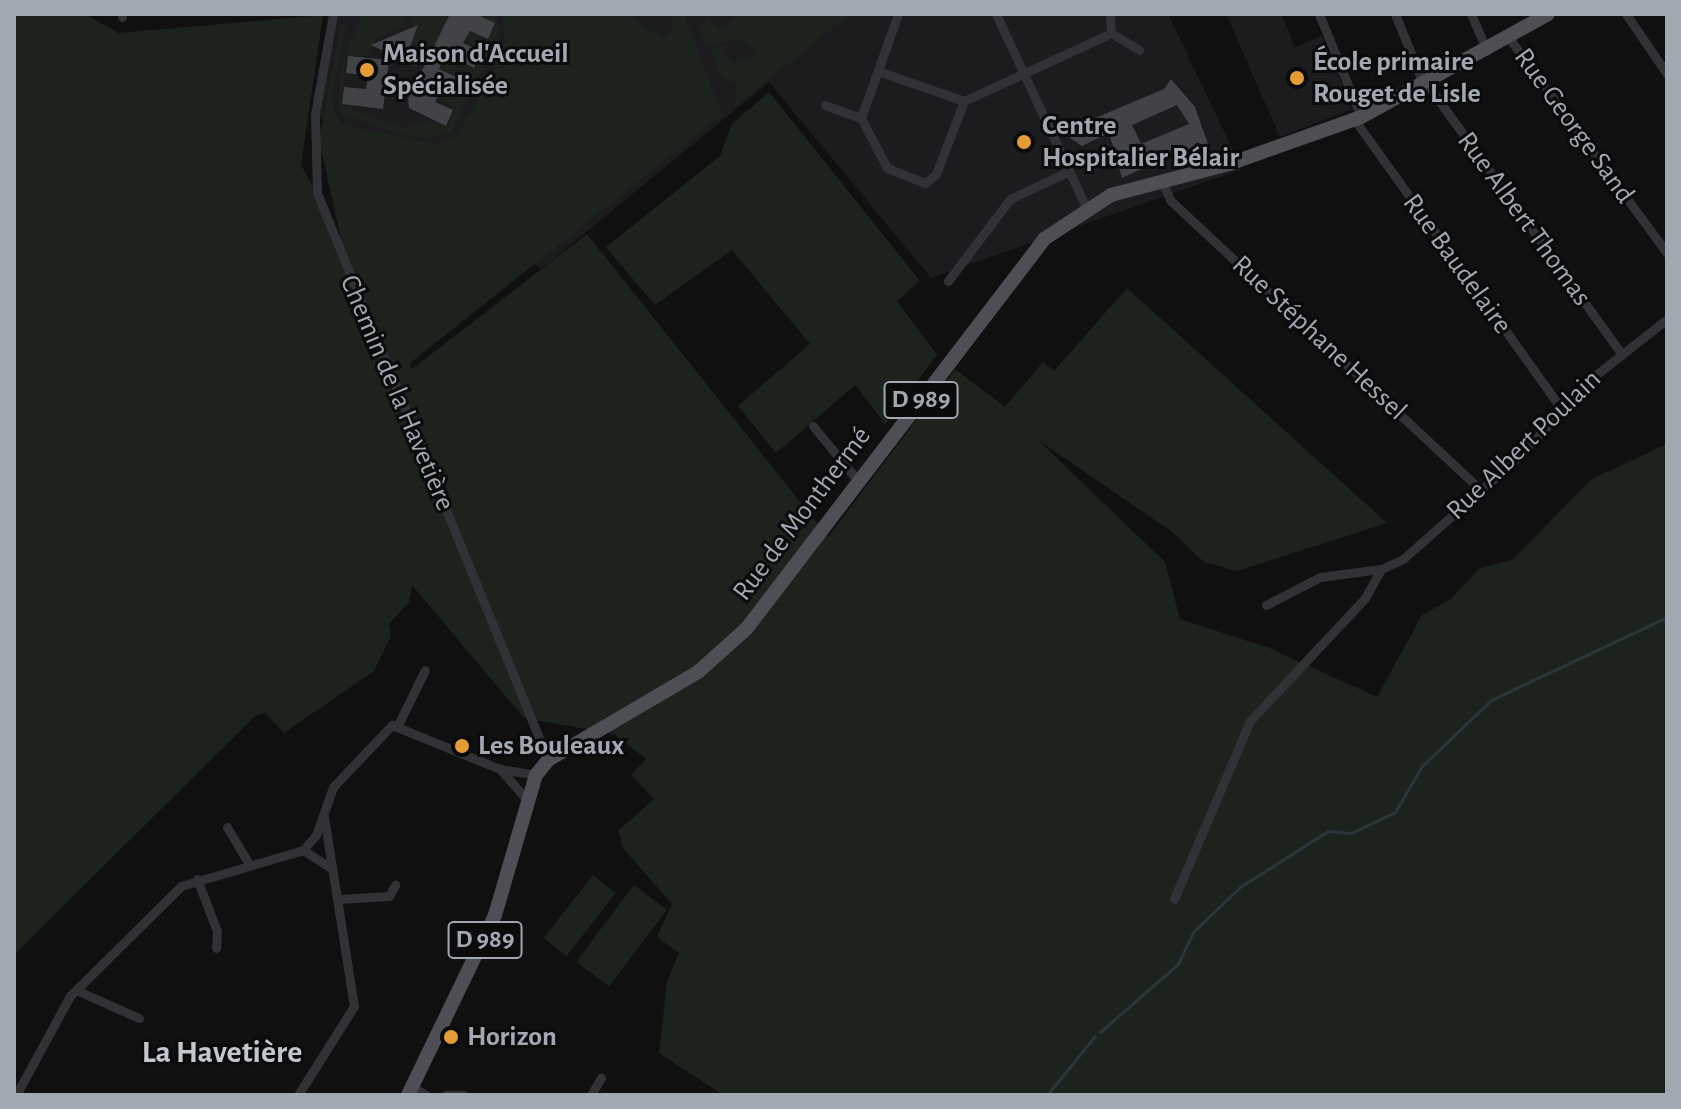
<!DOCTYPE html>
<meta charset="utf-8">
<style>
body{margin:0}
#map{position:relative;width:1681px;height:1109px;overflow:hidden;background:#101011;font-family:"Alegreya Sans",sans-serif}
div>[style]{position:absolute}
.built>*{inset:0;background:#1c1c1e}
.green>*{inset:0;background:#1c231d;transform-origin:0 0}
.stream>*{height:3px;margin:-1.5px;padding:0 1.5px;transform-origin:1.5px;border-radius:1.5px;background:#2c353a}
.building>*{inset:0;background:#414347}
.minor>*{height:9px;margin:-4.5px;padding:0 4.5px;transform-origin:4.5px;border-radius:4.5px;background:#313236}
.primary>*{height:14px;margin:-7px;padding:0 7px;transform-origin:7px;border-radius:7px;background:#4d4f55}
.dots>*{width:22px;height:22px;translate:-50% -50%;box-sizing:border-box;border:4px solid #0b0b0c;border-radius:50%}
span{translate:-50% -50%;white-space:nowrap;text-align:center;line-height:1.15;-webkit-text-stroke:6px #0b0b0c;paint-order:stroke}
.shield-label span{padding:2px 6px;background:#0b0b0c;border:2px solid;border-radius:6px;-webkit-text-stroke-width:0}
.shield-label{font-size:26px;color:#a2a8b1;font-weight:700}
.poi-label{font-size:28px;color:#a2a8b1;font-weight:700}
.left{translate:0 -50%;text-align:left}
.street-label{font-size:28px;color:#a2a8b1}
.quarter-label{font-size:32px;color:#c2c6cd;font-weight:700}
.frame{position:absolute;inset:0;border:16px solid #a2a8b1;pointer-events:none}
</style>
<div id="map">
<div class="built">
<i style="clip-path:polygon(337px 14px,1168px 14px,1242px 169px,931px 278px,769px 82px,541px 269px,315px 114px)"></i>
<i style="clip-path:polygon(1226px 14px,1281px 14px,1295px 47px,1322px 36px,1352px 109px,1280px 137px)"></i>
</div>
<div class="green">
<i style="clip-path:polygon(14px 14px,85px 14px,118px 33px,323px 15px,301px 165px,341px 239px,319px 140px,341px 24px,346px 25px,331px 101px,341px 124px,437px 145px,456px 135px,477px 102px,505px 39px,502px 14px,624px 14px,663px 39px,673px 27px,671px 14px,684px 14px,722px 115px,410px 363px,412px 369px,587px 234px,828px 537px,955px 369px,1005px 407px,1043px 362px,1054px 371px,1127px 288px,1387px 523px,1237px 571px,1204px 562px,1171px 531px,1038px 440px,1165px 562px,1180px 619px,1269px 648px,1377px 697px,1422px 615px,1450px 600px,1480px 568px,1512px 560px,1592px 479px,1667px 444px,1667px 1095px,723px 1095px,659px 1053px,667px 981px,679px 953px,657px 937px,672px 904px,622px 847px,619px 830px,654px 799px,631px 775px,646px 759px,614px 734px,524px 718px,412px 585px,409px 602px,389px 624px,391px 636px,374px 671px,284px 733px,265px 713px,255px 716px,14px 955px)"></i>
<i style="clip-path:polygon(363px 14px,403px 14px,404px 26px,379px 36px,367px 57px,346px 55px,341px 105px,403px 128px,431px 121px,447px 127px,456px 108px,438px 99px,442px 92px,459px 100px,468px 82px,441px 68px,447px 56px,475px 68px,484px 50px,466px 41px,469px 33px,488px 41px,496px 23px,479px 14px,494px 15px,500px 32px,451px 132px,429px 138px,404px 135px,342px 114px,338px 102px,343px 59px)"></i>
<i style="clip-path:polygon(413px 14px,450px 14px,434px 53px,427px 53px,426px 46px,411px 46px,419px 25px,412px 25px)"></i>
<i style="clip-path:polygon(739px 14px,850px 14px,734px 107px,738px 84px,722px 78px,710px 50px,728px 46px,722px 54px,734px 64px,757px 54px,742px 40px,707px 44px,699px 28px,708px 17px,723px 32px)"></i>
<i style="clip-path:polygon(769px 92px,920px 281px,897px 301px,937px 355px,885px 424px,855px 385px,776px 453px,738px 406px,810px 344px,732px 250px,655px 305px,606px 247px,720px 156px,732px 124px)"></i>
<i style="left:593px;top:875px;width:29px;height:80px;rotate:38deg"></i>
<i style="left:634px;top:885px;width:41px;height:96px;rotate:37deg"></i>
</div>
<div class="stream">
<i style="left:1100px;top:1032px;width:103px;rotate:-41.1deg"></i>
<i style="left:1178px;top:964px;width:35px;rotate:-65deg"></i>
<i style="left:1193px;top:932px;width:65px;rotate:-43.8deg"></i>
<i style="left:1240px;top:887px;width:104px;rotate:-32.5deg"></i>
<i style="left:1328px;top:831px;width:23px;rotate:5deg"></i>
<i style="left:1351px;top:833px;width:49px;rotate:-25.5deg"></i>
<i style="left:1395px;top:812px;width:53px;rotate:-59.6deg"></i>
<i style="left:1422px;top:766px;width:95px;rotate:-43.7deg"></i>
<i style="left:1491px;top:700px;width:195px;rotate:-25.2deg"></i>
<i style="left:1047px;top:1095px;width:76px;rotate:-50.9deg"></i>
</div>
<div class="building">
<i style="clip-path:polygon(450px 14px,476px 14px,495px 23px,488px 39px,470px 31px,463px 43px,482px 52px,474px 68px,446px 54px,439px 69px,467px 82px,459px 98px,441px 89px,435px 102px,453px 110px,446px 126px,409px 108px,408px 99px)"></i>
<i style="clip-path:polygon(418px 25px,410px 47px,426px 47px,426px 62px,415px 66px,371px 45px)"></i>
<i style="clip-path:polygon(348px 56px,389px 60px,383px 109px,342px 104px,344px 87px,366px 89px,368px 76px,346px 73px)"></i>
<i style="clip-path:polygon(evenodd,1171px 79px,1195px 107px,1209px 147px,1178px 152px,1122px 178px,1109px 133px,1082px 146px,1070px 138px,1067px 130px,1164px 89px,1171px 79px,1177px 105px,1189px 124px,1141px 144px,1132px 125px,1177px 105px)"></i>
</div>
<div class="minor">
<i style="left:333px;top:14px;width:102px;rotate:100.2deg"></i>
<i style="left:315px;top:114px;width:79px;rotate:88.5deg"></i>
<i style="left:317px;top:193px;width:612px;rotate:67.83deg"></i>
<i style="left:898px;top:14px;width:110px;rotate:109.6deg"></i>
<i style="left:861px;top:118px;width:56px;rotate:62.5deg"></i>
<i style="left:887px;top:168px;width:41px;rotate:21.5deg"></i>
<i style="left:925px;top:183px;width:14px;rotate:-39deg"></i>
<i style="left:936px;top:174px;width:78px;rotate:-69deg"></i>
<i style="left:964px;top:101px;width:162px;rotate:-24.8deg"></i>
<i style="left:1111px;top:33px;width:33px;rotate:31deg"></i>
<i style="left:996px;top:14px;width:213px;rotate:65deg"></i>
<i style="left:1110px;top:14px;width:19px;rotate:87deg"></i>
<i style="left:1319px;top:14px;width:111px;rotate:67.8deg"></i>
<i style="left:1395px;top:14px;width:77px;rotate:67.8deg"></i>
<i style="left:1471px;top:14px;width:40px;rotate:66.6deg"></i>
<i style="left:1626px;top:14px;width:73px;rotate:55.7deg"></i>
<i style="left:122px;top:17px;width:3px;rotate:-90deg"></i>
<i style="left:1509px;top:38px;width:267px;rotate:53.7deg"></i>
<i style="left:878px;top:71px;width:91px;rotate:19.2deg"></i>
<i style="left:1427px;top:84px;width:332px;rotate:54.2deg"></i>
<i style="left:825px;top:105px;width:38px;rotate:20deg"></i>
<i style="left:1354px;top:119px;width:357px;rotate:54.4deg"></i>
<i style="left:1162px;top:182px;width:21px;rotate:65deg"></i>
<i style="left:1171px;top:201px;width:424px;rotate:43deg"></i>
<i style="left:948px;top:281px;width:103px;rotate:-52.9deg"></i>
<i style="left:1010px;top:199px;width:65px;rotate:-25.4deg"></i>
<i style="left:813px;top:426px;width:72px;rotate:50.6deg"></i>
<i style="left:1266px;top:605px;width:61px;rotate:-27.4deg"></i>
<i style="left:1320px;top:577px;width:62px;rotate:-7.5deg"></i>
<i style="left:1381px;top:569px;width:24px;rotate:-24deg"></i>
<i style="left:1403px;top:559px;width:152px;rotate:-41.5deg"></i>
<i style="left:1517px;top:458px;width:110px;rotate:-46.8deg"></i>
<i style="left:1592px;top:378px;width:95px;rotate:-38.2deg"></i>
<i style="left:398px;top:725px;width:61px;rotate:-63.9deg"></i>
<i style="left:500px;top:769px;width:43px;rotate:48.8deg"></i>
<i style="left:227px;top:827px;width:43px;rotate:59.3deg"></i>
<i style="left:303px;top:850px;width:20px;rotate:-49deg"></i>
<i style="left:316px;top:835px;width:51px;rotate:-70.5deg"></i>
<i style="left:333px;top:787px;width:86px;rotate:-46.4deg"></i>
<i style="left:392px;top:725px;width:117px;rotate:22.2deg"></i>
<i style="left:500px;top:769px;width:36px;rotate:9deg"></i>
<i style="left:303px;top:850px;width:35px;rotate:33deg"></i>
<i style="left:197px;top:879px;width:56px;rotate:69deg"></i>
<i style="left:217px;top:931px;width:17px;rotate:93deg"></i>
<i style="left:340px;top:899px;width:49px;rotate:-3.5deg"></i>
<i style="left:389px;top:896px;width:13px;rotate:-61deg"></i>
<i style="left:1174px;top:899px;width:194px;rotate:-66.9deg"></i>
<i style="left:1250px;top:721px;width:168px;rotate:-46.9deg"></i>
<i style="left:1365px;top:598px;width:33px;rotate:-61deg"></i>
<i style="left:76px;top:990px;width:69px;rotate:24deg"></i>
<i style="left:412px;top:1087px;width:16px;rotate:30deg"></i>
<i style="left:16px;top:1095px;width:113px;rotate:-61.4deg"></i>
<i style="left:70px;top:996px;width:156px;rotate:-44.7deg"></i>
<i style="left:181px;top:886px;width:127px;rotate:-16.4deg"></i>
<i style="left:298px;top:1095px;width:105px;rotate:-57.8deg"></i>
<i style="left:354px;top:1006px;width:192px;rotate:-99deg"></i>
<i style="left:446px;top:1095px;width:18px"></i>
<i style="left:591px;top:1095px;width:20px;rotate:-60deg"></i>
</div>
<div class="primary">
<i style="left:408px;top:1095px;width:200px;rotate:-64.2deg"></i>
<i style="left:495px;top:915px;width:146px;rotate:-73.7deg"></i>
<i style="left:536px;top:775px;width:19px;rotate:-51deg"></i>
<i style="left:548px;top:760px;width:174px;rotate:-30.4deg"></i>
<i style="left:698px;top:672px;width:66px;rotate:-41.9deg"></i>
<i style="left:747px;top:628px;width:489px;rotate:-52.6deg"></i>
<i style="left:1044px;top:239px;width:80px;rotate:-33.3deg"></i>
<i style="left:1111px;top:195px;width:122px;rotate:-14.7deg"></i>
<i style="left:1229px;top:164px;width:140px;rotate:-19.6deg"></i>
<i style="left:1361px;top:117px;width:213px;rotate:-28.8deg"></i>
</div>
<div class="dots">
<i style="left:367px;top:70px;background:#e49c34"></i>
<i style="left:1297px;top:78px;background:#e49c34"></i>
<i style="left:1024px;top:142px;background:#e49c34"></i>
<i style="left:462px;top:746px;background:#e49c34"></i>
<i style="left:451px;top:1037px;background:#e49c34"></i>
</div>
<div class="shield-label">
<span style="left:921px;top:400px">D 989</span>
<span style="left:485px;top:940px">D 989</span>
</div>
<div class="poi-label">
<span class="left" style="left:383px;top:70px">Maison d'Accueil<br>Spécialisée</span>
<span class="left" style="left:1313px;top:78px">École primaire<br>Rouget de Lisle</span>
<span class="left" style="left:1042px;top:142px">Centre<br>Hospitalier Bélair</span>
<span class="left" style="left:478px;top:746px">Les Bouleaux</span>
<span class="left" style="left:467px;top:1037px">Horizon</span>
</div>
<div class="street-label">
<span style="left:1574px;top:126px;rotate:54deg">Rue George Sand</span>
<span style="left:1524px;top:219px;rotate:54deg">Rue Albert Thomas</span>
<span style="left:1457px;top:264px;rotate:54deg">Rue Baudelaire</span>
<span style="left:1319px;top:338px;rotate:43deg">Rue Stéphane Hessel</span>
<span style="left:397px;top:393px;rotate:67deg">Chemin de la Havetière</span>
<span style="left:1524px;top:445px;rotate:-44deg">Rue Albert Poulain</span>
<span style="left:802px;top:514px;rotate:-53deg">Rue de Monthermé</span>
</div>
<div class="quarter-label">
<span style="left:222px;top:1052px">La Havetière</span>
</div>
<div class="frame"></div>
</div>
